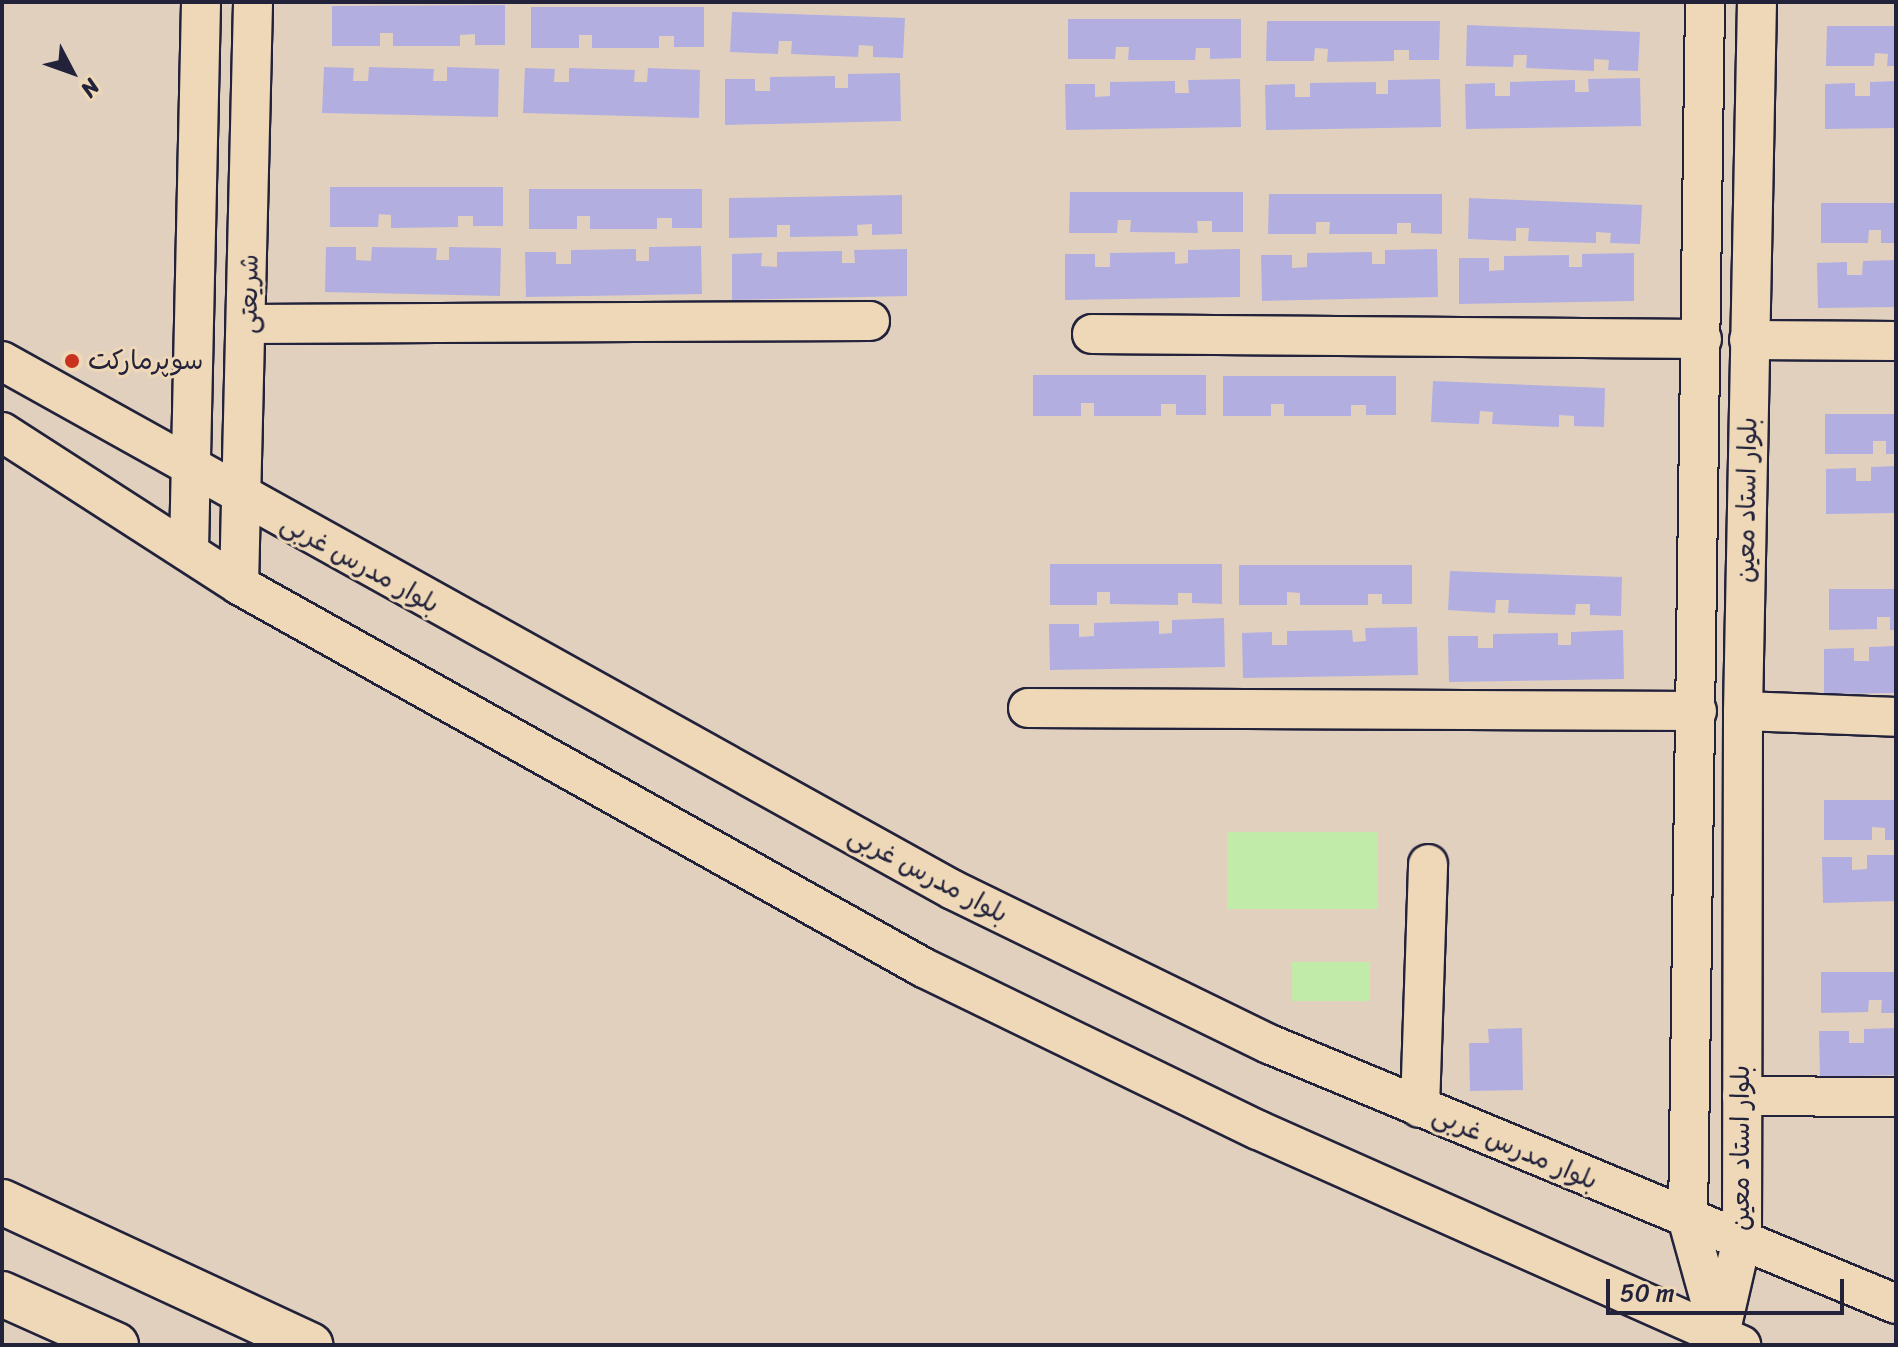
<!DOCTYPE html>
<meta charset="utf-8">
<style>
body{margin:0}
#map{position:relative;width:1898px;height:1347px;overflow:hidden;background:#e2d0bf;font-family:Sriracha,"Playpen Sans Arabic",sans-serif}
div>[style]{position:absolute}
.green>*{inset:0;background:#c0eba8;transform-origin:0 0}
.building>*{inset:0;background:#b2afe0}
.roads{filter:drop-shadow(2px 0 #22223b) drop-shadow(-2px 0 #22223b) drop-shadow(0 2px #22223b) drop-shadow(0 -2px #22223b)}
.street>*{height:38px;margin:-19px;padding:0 19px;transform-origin:19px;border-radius:19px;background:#eed8b7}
.secondary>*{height:44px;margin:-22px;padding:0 22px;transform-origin:22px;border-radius:22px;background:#eed8b7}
.dots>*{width:22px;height:22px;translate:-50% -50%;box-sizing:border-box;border:4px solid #eed8b7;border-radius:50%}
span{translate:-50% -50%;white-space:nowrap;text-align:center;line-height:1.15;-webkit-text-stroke:6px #eed8b7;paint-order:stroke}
.street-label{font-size:26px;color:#22223b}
.poi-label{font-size:26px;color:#22223b}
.left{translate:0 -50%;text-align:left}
.frame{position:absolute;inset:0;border:4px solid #22223b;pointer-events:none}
.north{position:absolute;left:32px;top:32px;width:80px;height:80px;-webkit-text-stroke:6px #eed8b7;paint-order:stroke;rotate:131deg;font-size:22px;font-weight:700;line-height:32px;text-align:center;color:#22223b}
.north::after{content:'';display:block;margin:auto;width:28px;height:36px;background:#22223b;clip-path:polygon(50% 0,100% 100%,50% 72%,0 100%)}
.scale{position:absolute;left:1606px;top:1279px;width:238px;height:36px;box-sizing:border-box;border:4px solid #22223b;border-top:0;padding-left:10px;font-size:24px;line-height:28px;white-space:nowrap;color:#22223b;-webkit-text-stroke:6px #eed8b7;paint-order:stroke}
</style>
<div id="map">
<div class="green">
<i style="left:1227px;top:832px;width:151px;height:77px"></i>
<i style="left:1370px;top:962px;width:39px;height:78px;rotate:90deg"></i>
</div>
<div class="building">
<i style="clip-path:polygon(505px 5px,505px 45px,475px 45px,475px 34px,460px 35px,460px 46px,393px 46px,393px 33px,380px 33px,380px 46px,332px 46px,332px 6px)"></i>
<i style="clip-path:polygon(531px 7px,704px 7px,704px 47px,674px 47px,674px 36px,659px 36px,659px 48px,592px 48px,592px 35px,579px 35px,579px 48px,531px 48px)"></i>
<i style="clip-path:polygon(732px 12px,905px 18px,903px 58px,873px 57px,873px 46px,859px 45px,858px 57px,791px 54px,792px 41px,779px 41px,778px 54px,730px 52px)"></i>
<i style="clip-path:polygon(1068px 19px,1241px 19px,1241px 58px,1210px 59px,1210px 48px,1196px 48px,1195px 60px,1128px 60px,1129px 47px,1116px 47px,1115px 59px,1068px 59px)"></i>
<i style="clip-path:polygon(1267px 21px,1440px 21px,1439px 60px,1409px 60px,1409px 50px,1394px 50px,1394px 61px,1327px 62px,1328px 49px,1315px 48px,1314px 61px,1266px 61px)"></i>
<i style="clip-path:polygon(1467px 25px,1640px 32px,1638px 71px,1608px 70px,1609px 60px,1594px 59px,1594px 71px,1526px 68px,1527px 55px,1514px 55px,1513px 67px,1466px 66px)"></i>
<i style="clip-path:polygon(1827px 26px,1896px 26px,1896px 66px,1887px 66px,1888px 54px,1875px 53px,1874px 66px,1826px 66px)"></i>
<i style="clip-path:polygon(324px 67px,354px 68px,353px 81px,368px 81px,369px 67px,434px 69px,433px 81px,447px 81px,447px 67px,499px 69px,498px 117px,322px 113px)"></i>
<i style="clip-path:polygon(525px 68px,555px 69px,554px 82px,569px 82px,569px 68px,635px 70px,634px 82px,647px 82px,648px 68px,700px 70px,699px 118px,523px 113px)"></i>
<i style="clip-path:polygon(900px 73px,901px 121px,725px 125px,725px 79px,755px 79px,755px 91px,770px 91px,770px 77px,835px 76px,835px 88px,848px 88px,848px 74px)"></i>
<i style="clip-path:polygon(1640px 78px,1641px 126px,1466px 129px,1465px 84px,1495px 83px,1495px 96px,1510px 96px,1510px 82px,1575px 80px,1575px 92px,1589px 92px,1588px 79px)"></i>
<i style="clip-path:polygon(1240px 79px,1241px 127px,1066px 130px,1065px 84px,1095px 84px,1095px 97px,1110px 96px,1110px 82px,1175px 81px,1175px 93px,1189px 93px,1188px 80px)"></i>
<i style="clip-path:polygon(1440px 79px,1441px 127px,1266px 130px,1265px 85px,1295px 84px,1295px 97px,1310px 97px,1310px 83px,1376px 82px,1376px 94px,1388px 94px,1388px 80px)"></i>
<i style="clip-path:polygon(1896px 81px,1896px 128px,1825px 129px,1825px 84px,1855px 83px,1855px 96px,1870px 96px,1870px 82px)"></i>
<i style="clip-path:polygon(330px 187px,503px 187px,503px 226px,473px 226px,473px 216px,458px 216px,458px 227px,391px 228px,391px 215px,379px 214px,378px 227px,330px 227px)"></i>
<i style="clip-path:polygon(529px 189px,702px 189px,702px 228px,672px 228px,672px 218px,657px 218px,657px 229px,590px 229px,590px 216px,577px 216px,577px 229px,529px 229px)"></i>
<i style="clip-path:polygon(1070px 192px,1243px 192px,1243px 232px,1212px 232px,1212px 221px,1197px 221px,1198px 233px,1130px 232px,1131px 220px,1118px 220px,1117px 233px,1069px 233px)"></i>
<i style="clip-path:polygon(1269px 194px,1442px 194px,1442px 234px,1411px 233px,1411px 223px,1397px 223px,1397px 234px,1329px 234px,1330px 222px,1316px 222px,1316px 234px,1268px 234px)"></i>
<i style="clip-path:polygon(902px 195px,902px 234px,872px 235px,872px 224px,857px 225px,858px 236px,790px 237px,790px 225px,777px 225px,777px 237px,729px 238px,729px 198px)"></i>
<i style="clip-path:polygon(1469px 198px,1642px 205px,1640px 244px,1610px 243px,1611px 233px,1596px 232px,1596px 243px,1528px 241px,1529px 228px,1516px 228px,1516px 241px,1468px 239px)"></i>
<i style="clip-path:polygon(1821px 203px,1896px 203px,1896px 243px,1881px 243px,1881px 230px,1869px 230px,1868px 243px,1821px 243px)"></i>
<i style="clip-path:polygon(701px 246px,702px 294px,526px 297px,525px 252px,556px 252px,556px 264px,571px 264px,571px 250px,636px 249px,636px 261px,649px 261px,649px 247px)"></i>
<i style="clip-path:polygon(326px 247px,356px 247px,356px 260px,371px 261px,372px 247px,437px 248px,436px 260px,449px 260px,449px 247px,501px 248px,500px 296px,325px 292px)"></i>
<i style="clip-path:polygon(907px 249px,907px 296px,732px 300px,732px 254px,762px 253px,761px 266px,777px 267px,777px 252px,842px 251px,842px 263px,855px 263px,854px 250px)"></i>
<i style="clip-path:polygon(1240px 249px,1240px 297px,1065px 300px,1065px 254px,1095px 254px,1095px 267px,1110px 267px,1110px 253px,1175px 252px,1175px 264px,1188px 263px,1188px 250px)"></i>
<i style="clip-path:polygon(1437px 249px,1438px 297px,1262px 301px,1261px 255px,1292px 255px,1292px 268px,1307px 267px,1307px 253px,1372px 252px,1372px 264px,1385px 264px,1385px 250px)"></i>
<i style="clip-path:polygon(1634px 253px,1634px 301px,1459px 304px,1459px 258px,1489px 258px,1489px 271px,1504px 270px,1504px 256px,1569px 255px,1569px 267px,1582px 267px,1582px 254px)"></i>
<i style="clip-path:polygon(1896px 260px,1896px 307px,1818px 308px,1817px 263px,1847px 262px,1847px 275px,1862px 275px,1863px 261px)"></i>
<i style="clip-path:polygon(1033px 375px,1206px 375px,1206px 415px,1176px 415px,1176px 404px,1161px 404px,1161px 416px,1094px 416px,1094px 403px,1081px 403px,1081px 416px,1033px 416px)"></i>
<i style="clip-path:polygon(1223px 376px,1396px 376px,1396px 415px,1366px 415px,1366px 405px,1351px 405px,1351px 416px,1284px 416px,1284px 404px,1271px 404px,1271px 416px,1223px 416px)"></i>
<i style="clip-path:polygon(1433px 381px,1605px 388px,1604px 427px,1574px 426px,1574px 416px,1559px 415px,1559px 427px,1492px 424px,1493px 412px,1480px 411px,1479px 424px,1431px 422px)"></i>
<i style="clip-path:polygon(1825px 414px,1896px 414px,1896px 454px,1886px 454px,1886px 441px,1873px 441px,1873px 454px,1825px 454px)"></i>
<i style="clip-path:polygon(1896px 466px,1896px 513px,1826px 514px,1826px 469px,1856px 468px,1856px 481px,1871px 481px,1871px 467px)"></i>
<i style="clip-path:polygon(1050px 564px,1222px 564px,1222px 604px,1192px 603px,1192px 593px,1178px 593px,1178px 605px,1110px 604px,1110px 592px,1097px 592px,1097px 605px,1050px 605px)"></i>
<i style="clip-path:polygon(1239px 565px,1412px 565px,1412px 604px,1382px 604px,1382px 594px,1368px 594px,1368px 605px,1300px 605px,1300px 593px,1287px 592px,1287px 605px,1239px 605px)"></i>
<i style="clip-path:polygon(1450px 571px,1622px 577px,1621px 616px,1590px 615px,1590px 604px,1576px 604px,1575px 615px,1508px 613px,1509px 600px,1496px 600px,1495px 613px,1448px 610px)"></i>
<i style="clip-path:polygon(1829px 589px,1896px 589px,1896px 630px,1890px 630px,1890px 617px,1877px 617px,1877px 629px,1829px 630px)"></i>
<i style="clip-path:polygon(1224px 618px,1225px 667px,1050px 670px,1049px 624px,1079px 624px,1079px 637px,1094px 636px,1094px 623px,1159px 621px,1159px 634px,1172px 633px,1172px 620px)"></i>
<i style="clip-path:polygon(1417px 627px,1418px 675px,1243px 678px,1242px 633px,1272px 632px,1272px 645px,1287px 645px,1287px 631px,1352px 630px,1353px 642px,1366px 641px,1365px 628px)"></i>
<i style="clip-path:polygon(1623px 630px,1624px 679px,1449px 682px,1448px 636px,1478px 636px,1478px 648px,1493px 648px,1493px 634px,1558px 633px,1558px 645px,1571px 645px,1571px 632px)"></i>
<i style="clip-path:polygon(1896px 646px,1896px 693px,1824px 694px,1824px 649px,1854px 648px,1854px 661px,1869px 661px,1869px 647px)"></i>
<i style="clip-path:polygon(1824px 800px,1896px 800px,1896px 840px,1885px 840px,1885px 828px,1872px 827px,1872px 840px,1824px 840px)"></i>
<i style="clip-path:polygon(1867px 855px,1896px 855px,1896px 901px,1823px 903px,1822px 857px,1852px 857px,1852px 870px,1867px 869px)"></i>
<i style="clip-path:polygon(1821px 972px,1896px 972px,1896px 1013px,1881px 1013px,1882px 1000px,1869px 1000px,1868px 1012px,1821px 1013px)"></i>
<i style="clip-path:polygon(1522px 1028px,1523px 1090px,1470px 1091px,1469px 1043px,1489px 1043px,1488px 1029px)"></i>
<i style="clip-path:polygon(1896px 1028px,1896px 1075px,1820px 1077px,1819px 1031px,1849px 1031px,1849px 1043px,1864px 1043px,1864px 1029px)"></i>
</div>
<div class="roads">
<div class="street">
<i style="left:1705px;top:2px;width:1219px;rotate:90.8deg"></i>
<i style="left:1688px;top:1221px;width:119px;rotate:74.5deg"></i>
<i style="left:249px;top:324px;width:621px;rotate:-0.28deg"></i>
<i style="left:1092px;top:334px;width:610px;rotate:0.47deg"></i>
<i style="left:1749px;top:340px;width:147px;rotate:0.4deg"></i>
<i style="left:2px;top:361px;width:1088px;rotate:29.09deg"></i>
<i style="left:953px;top:890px;width:352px;rotate:26deg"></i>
<i style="left:1269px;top:1044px;width:679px;rotate:22.52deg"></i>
<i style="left:2px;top:432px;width:282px;rotate:32.8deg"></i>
<i style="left:239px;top:585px;width:785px;rotate:29.21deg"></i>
<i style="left:924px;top:968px;width:371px;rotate:25.9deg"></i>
<i style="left:1258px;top:1130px;width:529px;rotate:24deg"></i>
<i style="left:189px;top:549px;width:547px;rotate:-88.74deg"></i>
<i style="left:239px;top:585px;width:583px;rotate:-88.62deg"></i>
<i style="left:1028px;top:708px;width:669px;rotate:0.26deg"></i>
<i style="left:1743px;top:711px;width:153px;rotate:2.2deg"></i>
<i style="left:1742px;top:1096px;width:154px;rotate:0.4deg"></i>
<i style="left:1420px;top:1108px;width:244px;rotate:-88.1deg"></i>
<i style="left:1720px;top:1334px;width:98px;rotate:-77deg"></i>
<i style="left:1742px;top:1239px;width:528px;rotate:-89.89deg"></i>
<i style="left:1743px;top:711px;width:709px;rotate:-88.87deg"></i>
</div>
<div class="secondary">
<i style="left:2px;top:1202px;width:340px;rotate:24.9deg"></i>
<i style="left:2px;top:1294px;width:125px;rotate:24.1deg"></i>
</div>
</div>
<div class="dots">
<i style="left:72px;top:361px;background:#c8321e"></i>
</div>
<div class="street-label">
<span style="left:249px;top:294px;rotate:-89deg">شریعتی</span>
<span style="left:1747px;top:500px;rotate:-89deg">بلوار استاد معین</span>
<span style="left:360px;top:564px;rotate:29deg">بلوار مدرس غربی</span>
<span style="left:928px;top:875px;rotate:28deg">بلوار مدرس غربی</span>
<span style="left:1515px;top:1148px;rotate:23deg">بلوار مدرس غربی</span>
<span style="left:1741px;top:1148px;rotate:-90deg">بلوار استاد معین</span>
</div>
<div class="poi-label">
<span class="left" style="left:88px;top:361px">سوپرمارکت</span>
</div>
<div class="frame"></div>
<div class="north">N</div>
<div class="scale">50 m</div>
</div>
